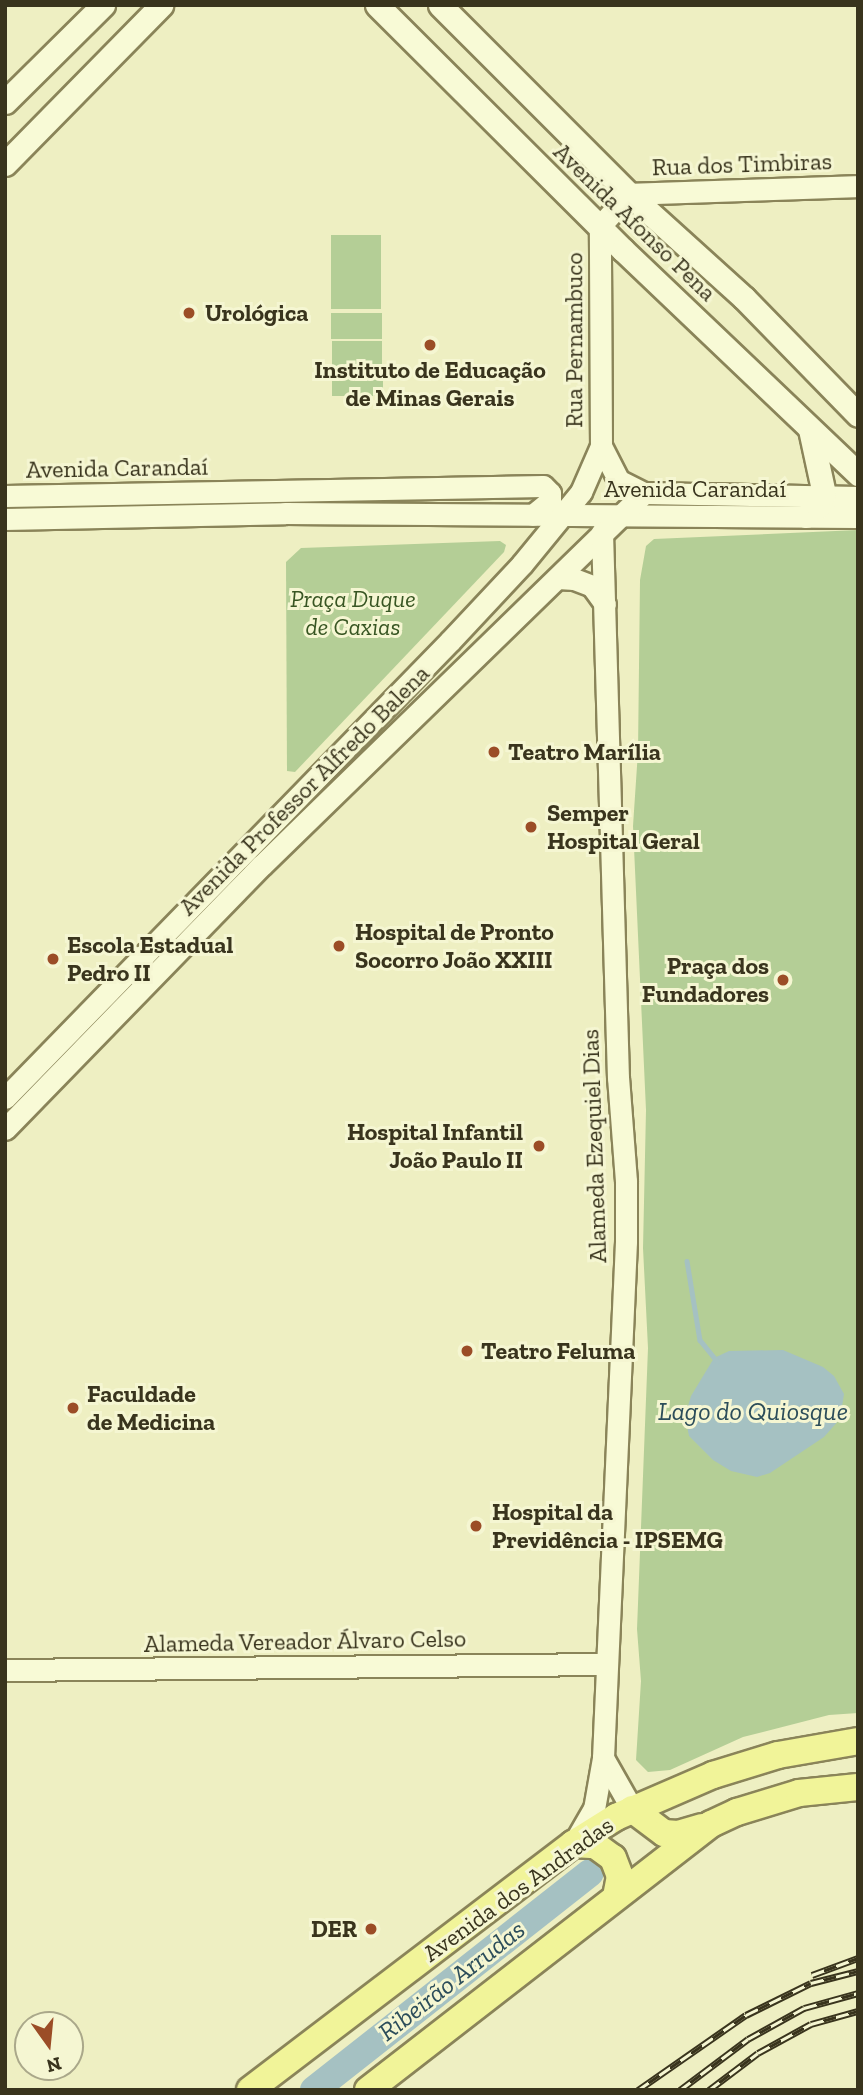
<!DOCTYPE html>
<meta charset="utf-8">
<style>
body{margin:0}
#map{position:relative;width:863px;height:2095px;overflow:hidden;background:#eeefc2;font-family:"Zilla Slab",serif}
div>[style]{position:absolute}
.green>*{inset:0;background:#b4ce96;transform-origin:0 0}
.water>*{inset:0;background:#a5c1c2}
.stream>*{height:4.5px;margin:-2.25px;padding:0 2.25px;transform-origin:2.25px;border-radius:2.25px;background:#a5c1c2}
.river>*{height:28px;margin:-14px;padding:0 14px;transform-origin:14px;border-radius:14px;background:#a5c1c2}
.roads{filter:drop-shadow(2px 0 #8a8459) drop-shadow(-2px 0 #8a8459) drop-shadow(0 2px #8a8459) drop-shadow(0 -2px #8a8459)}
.tertiary>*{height:21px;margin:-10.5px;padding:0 10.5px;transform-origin:10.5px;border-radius:10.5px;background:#f8fad6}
.secondary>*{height:23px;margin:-11.5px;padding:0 11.5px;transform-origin:11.5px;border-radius:11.5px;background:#f8fad6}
.primary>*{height:26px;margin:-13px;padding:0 13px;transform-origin:13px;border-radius:13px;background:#f1f499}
.rail>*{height:7px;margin-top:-3.5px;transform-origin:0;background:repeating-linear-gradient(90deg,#f5f6d2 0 13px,#39341d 0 26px);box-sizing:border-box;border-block:2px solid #39341d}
.dots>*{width:19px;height:19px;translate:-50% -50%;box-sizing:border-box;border:4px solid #f5f6d2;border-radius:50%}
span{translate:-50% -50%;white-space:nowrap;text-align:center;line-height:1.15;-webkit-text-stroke:6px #f5f6d2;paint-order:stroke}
.street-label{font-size:24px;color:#39341d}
.poi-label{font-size:24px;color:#39341d;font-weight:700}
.left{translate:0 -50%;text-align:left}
.right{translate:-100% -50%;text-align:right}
.park-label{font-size:24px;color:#385623;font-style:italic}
.water-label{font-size:26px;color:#2c4d5a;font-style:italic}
.frame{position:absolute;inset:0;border:7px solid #39341d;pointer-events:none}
.north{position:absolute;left:14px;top:2011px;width:70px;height:70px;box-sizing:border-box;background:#f5f6d2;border:2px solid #aaa88a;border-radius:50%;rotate:165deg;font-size:19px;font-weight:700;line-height:28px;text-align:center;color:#39341d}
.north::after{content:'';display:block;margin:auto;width:24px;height:32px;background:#9b4d27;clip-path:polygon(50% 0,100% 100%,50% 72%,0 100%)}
</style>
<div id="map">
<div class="green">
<i style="left:331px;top:235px;width:50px;height:74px"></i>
<i style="left:382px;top:313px;width:26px;height:51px;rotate:90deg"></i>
<i style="left:382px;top:341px;width:27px;height:50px;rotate:90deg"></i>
<i style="left:332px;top:370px;width:51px;height:26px"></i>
<i style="clip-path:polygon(858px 530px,858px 1713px,829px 1715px,743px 1737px,670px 1770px,648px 1772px,636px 1760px,641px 1681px,637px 1629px,648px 1348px,643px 1248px,646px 1110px,633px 826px,638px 751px,640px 580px,646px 546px,654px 539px)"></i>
<i style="clip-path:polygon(500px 541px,506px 545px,504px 552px,295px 772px,287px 771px,286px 562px,301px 548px)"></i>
</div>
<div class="water">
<i style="clip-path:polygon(783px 1350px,823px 1367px,834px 1376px,844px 1394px,840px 1419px,824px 1437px,770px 1473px,757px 1477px,731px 1471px,713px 1460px,689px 1436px,685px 1416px,691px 1396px,714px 1358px,729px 1351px)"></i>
</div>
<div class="stream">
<i style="left:687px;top:1261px;width:80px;rotate:80.7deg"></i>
<i style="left:700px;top:1340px;width:27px;rotate:51deg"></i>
</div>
<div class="river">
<i style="left:314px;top:2090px;width:351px;rotate:-38.2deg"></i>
</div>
<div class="roads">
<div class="tertiary">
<i style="left:601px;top:446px;width:38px;rotate:63deg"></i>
<i style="left:618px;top:480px;width:29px;rotate:27deg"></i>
<i style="left:644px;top:493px;width:214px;rotate:1.1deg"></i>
<i style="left:5px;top:496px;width:538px;rotate:-1.06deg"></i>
<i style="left:543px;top:486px;width:10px;rotate:45deg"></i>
<i style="left:550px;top:493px;width:8px;rotate:90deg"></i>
<i style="left:550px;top:501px;width:22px;rotate:141deg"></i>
<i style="left:5px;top:519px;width:280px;rotate:-1.2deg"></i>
<i style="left:285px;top:513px;width:573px;rotate:0.4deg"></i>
<i style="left:558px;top:578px;width:16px;rotate:4deg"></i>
<i style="left:574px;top:579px;width:19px;rotate:21deg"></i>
<i style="left:592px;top:586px;width:22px;rotate:54deg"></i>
<i style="left:5px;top:1098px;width:638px;rotate:-45.76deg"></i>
<i style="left:450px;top:641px;width:105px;rotate:-46.9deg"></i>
<i style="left:522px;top:564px;width:93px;rotate:-50.7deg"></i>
<i style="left:581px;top:492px;width:50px;rotate:-66.5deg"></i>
<i style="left:601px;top:446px;width:220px;rotate:-90.3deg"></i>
<i style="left:600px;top:226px;width:43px;rotate:-47.8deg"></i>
<i style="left:629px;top:194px;width:229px;rotate:-2deg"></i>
<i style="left:5px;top:1129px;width:368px;rotate:-45.8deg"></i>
<i style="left:262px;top:865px;width:533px;rotate:-44.24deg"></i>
<i style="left:5px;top:1670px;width:600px;rotate:-0.57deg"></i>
<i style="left:603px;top:1758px;width:59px;rotate:60.4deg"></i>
<i style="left:574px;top:1843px;width:39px;rotate:-60deg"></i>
<i style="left:594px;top:1809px;width:52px;rotate:-80deg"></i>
<i style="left:603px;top:1758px;width:518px;rotate:-87.45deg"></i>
<i style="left:626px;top:1241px;width:60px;rotate:-90deg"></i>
<i style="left:626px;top:1181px;width:103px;rotate:-94.4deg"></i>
<i style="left:618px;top:1078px;width:546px;rotate:-91.68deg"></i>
</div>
<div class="secondary">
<i style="left:377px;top:5px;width:347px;rotate:44.9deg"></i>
<i style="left:623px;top:250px;width:325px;rotate:43.6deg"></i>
<i style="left:440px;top:5px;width:267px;rotate:45deg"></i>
<i style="left:629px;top:194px;width:155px;rotate:42.1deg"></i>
<i style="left:744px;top:298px;width:163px;rotate:45.7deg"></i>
<i style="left:5px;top:102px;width:138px;rotate:-44.7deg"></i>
<i style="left:5px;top:164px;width:223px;rotate:-45.5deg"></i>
<i style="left:806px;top:516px;width:15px;rotate:-37deg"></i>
<i style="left:818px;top:507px;width:14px;rotate:-65deg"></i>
<i style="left:824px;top:494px;width:66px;rotate:-102.2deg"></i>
</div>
<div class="primary">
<i style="left:632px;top:1809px;width:40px;rotate:37deg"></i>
<i style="left:664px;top:1833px;width:14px;rotate:4deg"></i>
<i style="left:678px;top:1834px;width:25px;rotate:-16deg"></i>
<i style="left:573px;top:1844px;width:22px;rotate:3deg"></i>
<i style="left:595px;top:1845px;width:22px;rotate:36deg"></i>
<i style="left:613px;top:1858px;width:19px;rotate:69deg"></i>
<i style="left:620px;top:1876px;width:21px;rotate:101deg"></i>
<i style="left:250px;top:2090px;width:406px;rotate:-37.3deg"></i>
<i style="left:573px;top:1844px;width:51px;rotate:-32.1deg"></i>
<i style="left:616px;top:1817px;width:106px;rotate:-23.4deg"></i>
<i style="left:713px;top:1775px;width:68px;rotate:-17.1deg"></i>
<i style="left:778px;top:1755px;width:81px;rotate:-9.9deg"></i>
<i style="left:368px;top:2090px;width:434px;rotate:-37.8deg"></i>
<i style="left:711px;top:1824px;width:29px;rotate:-25deg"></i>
<i style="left:737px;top:1812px;width:65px;rotate:-17deg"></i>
<i style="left:799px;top:1793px;width:59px;rotate:-5.8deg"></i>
</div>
</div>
<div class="rail">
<i style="left:812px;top:1975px;width:49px;rotate:-20.3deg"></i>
<i style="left:638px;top:2090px;width:131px;rotate:-34.8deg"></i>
<i style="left:746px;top:2015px;width:72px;rotate:-26.2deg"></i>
<i style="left:811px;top:1983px;width:49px;rotate:-14.3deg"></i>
<i style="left:680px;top:2090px;width:85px;rotate:-36.9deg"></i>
<i style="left:748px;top:2039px;width:64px;rotate:-29deg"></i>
<i style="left:804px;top:2008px;width:56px;rotate:-15.5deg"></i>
<i style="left:709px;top:2090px;width:61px;rotate:-37.1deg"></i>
<i style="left:758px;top:2053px;width:60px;rotate:-28.7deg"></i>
<i style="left:811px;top:2024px;width:49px;rotate:-15.5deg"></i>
</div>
<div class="dots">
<i style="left:189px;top:313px;background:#9b4d27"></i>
<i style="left:430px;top:345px;background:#9b4d27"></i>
<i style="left:494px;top:752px;background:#9b4d27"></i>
<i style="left:531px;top:827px;background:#9b4d27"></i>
<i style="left:339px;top:946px;background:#9b4d27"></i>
<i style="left:53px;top:959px;background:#9b4d27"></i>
<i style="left:783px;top:980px;background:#9b4d27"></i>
<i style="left:539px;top:1146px;background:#9b4d27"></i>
<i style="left:467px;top:1351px;background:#9b4d27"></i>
<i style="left:73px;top:1408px;background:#9b4d27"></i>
<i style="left:476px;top:1526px;background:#9b4d27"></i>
<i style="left:371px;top:1929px;background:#9b4d27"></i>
</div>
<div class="street-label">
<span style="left:742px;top:164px;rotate:-2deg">Rua dos Timbiras</span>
<span style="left:635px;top:222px;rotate:44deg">Avenida Afonso Pena</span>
<span style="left:574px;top:340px;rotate:-90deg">Rua Pernambuco</span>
<span style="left:117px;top:468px;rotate:-1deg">Avenida Carandaí</span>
<span style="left:695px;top:489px">Avenida Carandaí</span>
<span style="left:304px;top:790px;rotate:-45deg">Avenida Professor Alfredo Balena</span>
<span style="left:594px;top:1146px;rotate:-92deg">Alameda Ezequiel Dias</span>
<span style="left:305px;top:1641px;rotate:-1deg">Alameda Vereador Álvaro Celso</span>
<span style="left:518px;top:1889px;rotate:-36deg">Avenida dos Andradas</span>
</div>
<div class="poi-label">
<span class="left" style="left:205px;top:313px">Urológica</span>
<span style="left:430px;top:384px">Instituto de Educação<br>de Minas Gerais</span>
<span class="left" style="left:508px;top:752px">Teatro Marília</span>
<span class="left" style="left:547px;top:827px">Semper<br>Hospital Geral</span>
<span class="left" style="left:355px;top:946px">Hospital de Pronto<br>Socorro João XXIII</span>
<span class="left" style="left:67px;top:959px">Escola Estadual<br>Pedro II</span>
<span class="right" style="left:769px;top:980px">Praça dos<br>Fundadores</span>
<span class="right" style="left:523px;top:1146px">Hospital Infantil<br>João Paulo II</span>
<span class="left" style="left:481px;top:1351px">Teatro Feluma</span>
<span class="left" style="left:87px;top:1408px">Faculdade<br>de Medicina</span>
<span class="left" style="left:492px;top:1526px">Hospital da<br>Previdência - IPSEMG</span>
<span class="right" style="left:357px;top:1929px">DER</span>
</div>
<div class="park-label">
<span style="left:353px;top:613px">Praça Duque<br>de Caxias</span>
</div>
<div class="water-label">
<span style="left:753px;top:1412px">Lago do Quiosque</span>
<span style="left:452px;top:1981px;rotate:-38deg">Ribeirão Arrudas</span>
</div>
<div class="frame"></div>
<div class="north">N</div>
</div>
